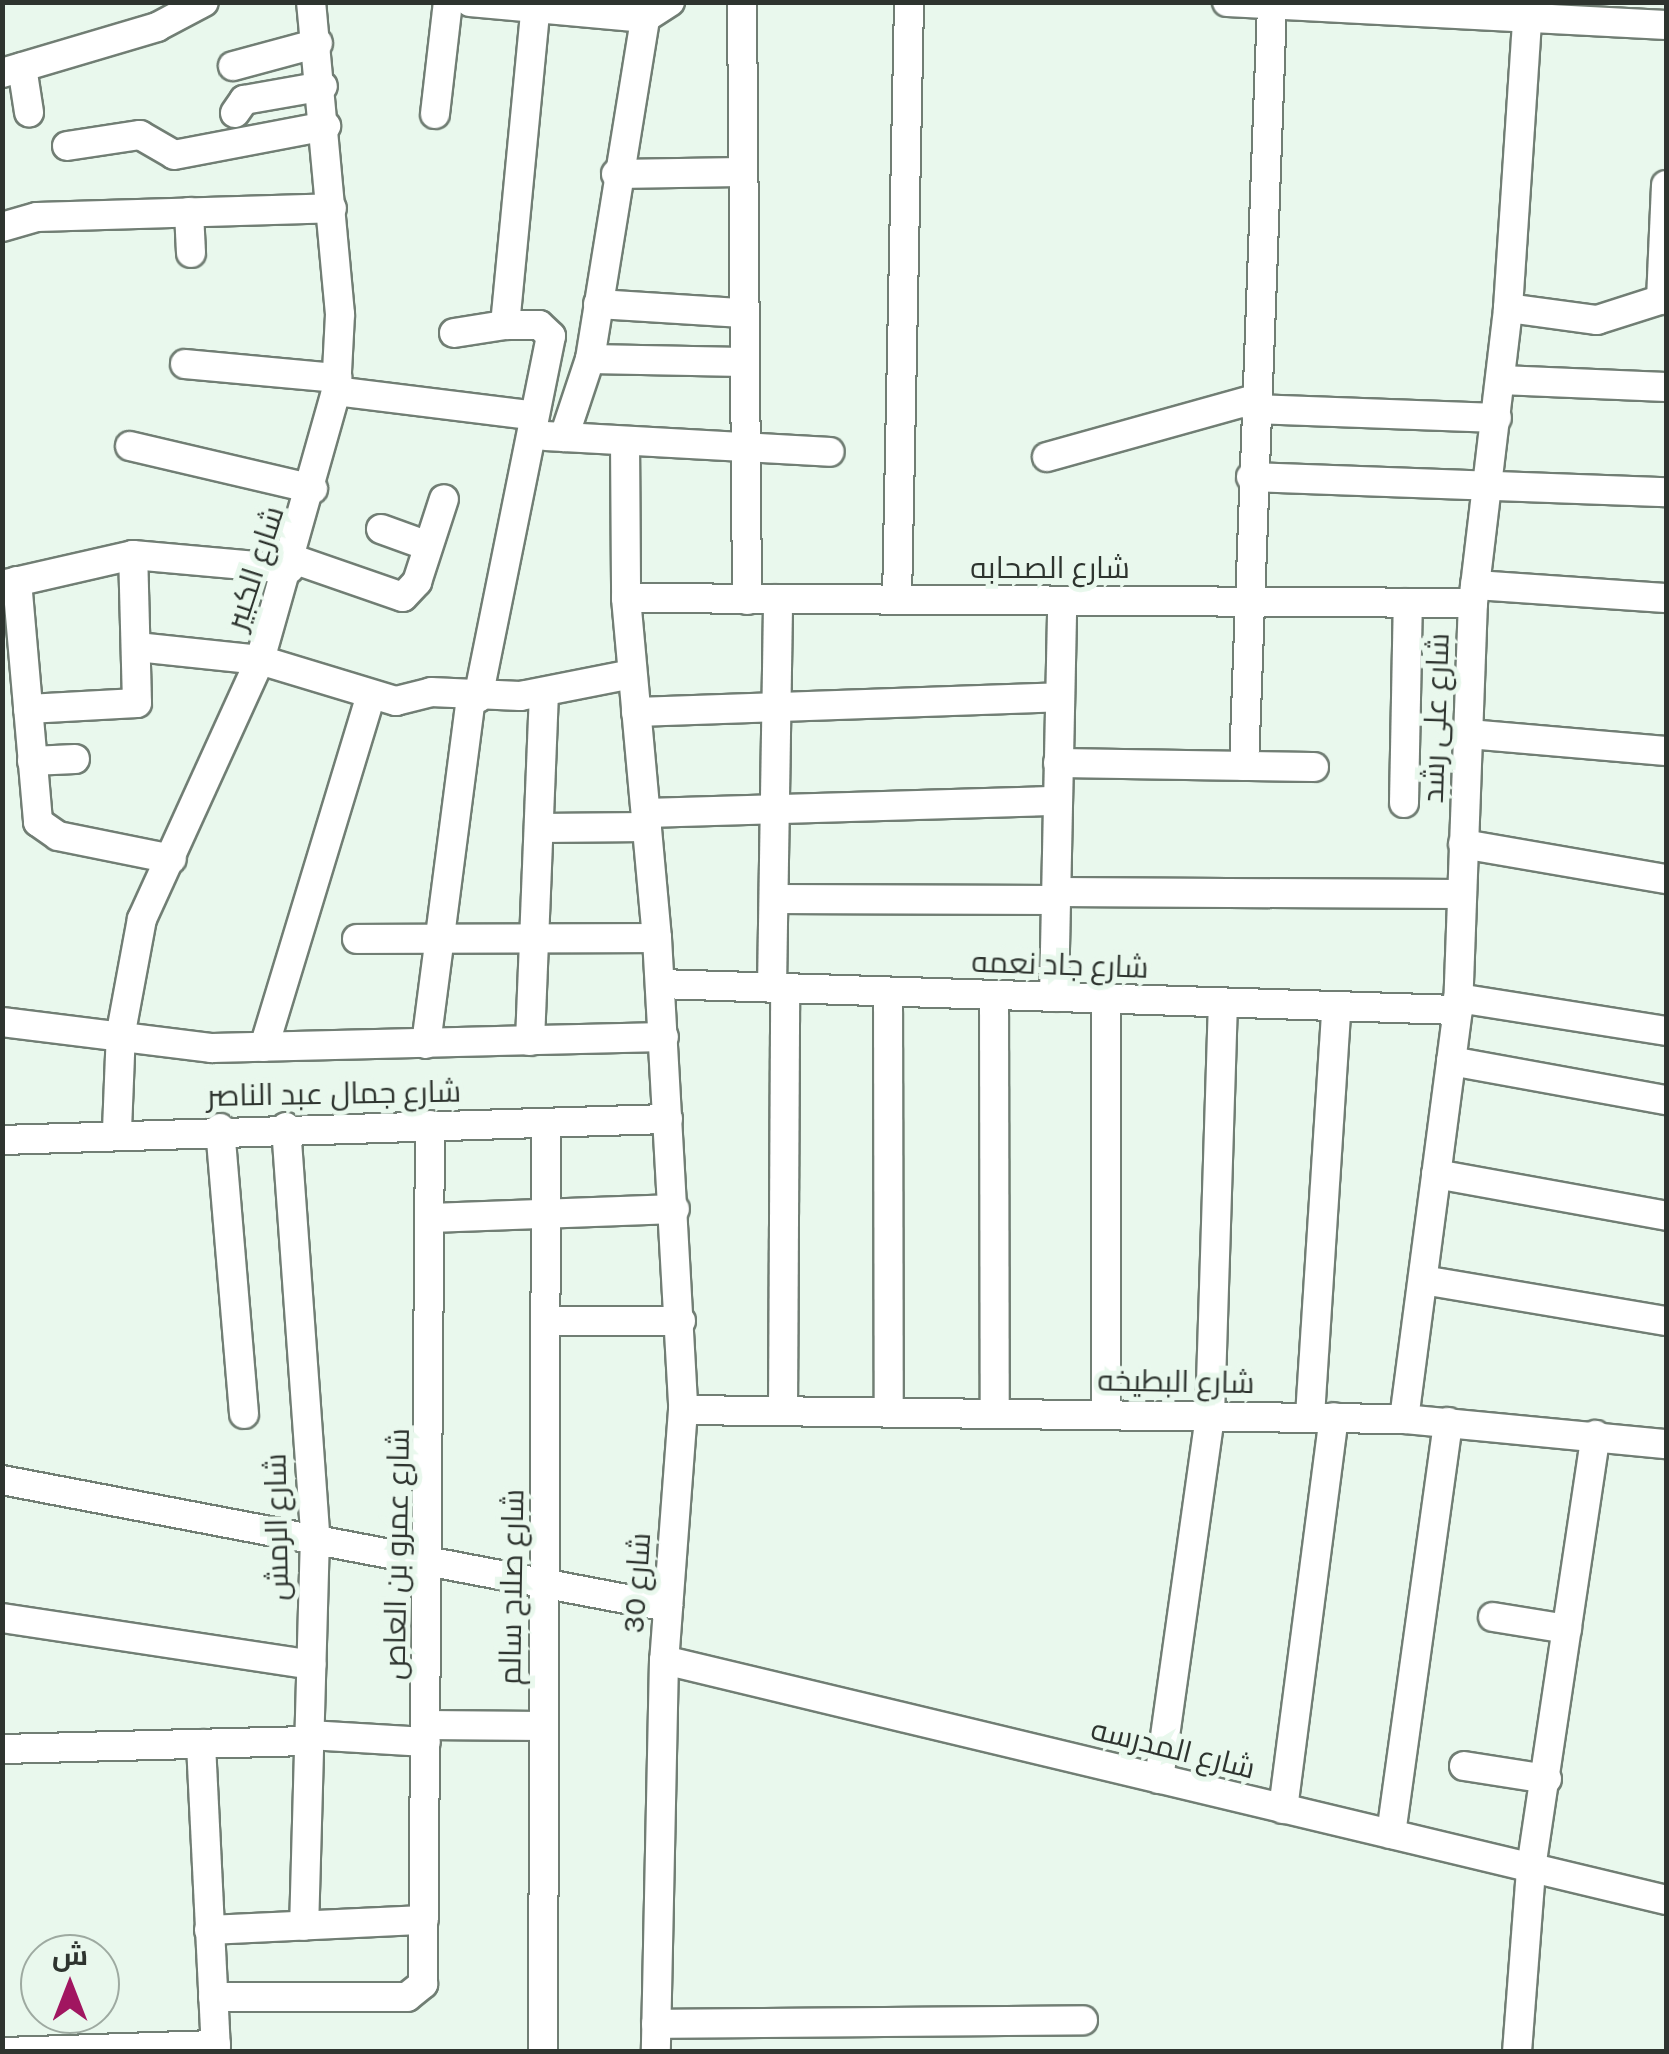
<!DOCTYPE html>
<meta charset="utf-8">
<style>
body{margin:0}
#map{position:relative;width:1669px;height:2054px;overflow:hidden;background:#e9f8ed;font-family:Karla,Cairo,sans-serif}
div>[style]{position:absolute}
.roads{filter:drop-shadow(2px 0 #717e74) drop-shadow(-2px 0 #717e74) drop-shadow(0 2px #717e74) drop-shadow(0 -2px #717e74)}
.minor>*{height:28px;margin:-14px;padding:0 14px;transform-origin:14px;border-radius:14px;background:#fff}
span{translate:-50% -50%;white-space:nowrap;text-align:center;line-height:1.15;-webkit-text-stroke:10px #e9f8ed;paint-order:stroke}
.street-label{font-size:30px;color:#2e342f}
.frame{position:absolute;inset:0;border:5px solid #2e342f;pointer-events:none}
.north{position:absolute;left:20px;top:1934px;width:100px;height:100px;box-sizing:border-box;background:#e9f8ed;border:2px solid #9eaaa1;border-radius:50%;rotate:0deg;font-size:28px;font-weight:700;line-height:40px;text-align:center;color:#2e342f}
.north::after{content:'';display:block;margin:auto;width:35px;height:45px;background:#a11660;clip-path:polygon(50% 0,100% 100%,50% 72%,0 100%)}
</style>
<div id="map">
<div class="roads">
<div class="minor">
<i style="left:470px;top:2px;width:176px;rotate:5.2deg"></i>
<i style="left:645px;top:18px;width:30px;rotate:-33deg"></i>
<i style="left:742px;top:2px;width:598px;rotate:89.52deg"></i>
<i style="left:1227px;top:2px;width:440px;rotate:3deg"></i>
<i style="left:233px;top:66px;width:88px;rotate:-15.1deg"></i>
<i style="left:22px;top:67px;width:46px;rotate:81.2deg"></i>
<i style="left:2px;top:73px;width:162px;rotate:-16.5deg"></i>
<i style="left:157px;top:27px;width:53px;rotate:-28deg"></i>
<i style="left:235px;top:113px;width:16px;rotate:-55deg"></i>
<i style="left:244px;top:100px;width:80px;rotate:-10deg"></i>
<i style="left:435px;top:114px;width:113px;rotate:-83.4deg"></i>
<i style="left:67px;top:146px;width:74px;rotate:-8.6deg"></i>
<i style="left:140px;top:135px;width:39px;rotate:30deg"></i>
<i style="left:174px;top:155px;width:155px;rotate:-10.8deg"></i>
<i style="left:616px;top:174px;width:126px;rotate:-0.9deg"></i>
<i style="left:189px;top:212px;width:41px;rotate:87.2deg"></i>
<i style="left:2px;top:227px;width:36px;rotate:-16deg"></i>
<i style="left:37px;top:217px;width:295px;rotate:-1.7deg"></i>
<i style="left:1661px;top:300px;width:115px;rotate:-87.5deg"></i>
<i style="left:598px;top:304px;width:145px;rotate:3.6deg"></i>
<i style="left:1508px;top:308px;width:90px;rotate:7.7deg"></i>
<i style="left:1597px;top:320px;width:72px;rotate:-17.7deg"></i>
<i style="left:454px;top:333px;width:52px;rotate:-8.9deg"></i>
<i style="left:505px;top:325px;width:313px;rotate:-84.5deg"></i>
<i style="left:590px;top:359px;width:153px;rotate:1.1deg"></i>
<i style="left:185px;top:364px;width:153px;rotate:5.3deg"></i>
<i style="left:1501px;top:380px;width:165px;rotate:2.4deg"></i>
<i style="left:336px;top:391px;width:194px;rotate:7.1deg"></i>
<i style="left:1254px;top:409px;width:243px;rotate:2.1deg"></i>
<i style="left:546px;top:436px;width:284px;rotate:3.2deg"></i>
<i style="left:564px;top:437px;width:82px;rotate:-71.6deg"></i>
<i style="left:590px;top:359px;width:345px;rotate:-80.8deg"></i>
<i style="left:625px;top:441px;width:157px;rotate:89.6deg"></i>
<i style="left:626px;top:598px;width:341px;rotate:84.8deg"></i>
<i style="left:657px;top:938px;width:473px;rotate:86.8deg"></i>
<i style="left:683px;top:1410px;width:251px;rotate:94.3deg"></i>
<i style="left:664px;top:1660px;width:392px;rotate:91.2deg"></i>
<i style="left:130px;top:446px;width:188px;rotate:13.2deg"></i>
<i style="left:1047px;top:457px;width:216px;rotate:-15.6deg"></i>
<i style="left:1251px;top:477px;width:415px;rotate:2.1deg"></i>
<i style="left:381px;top:529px;width:50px;rotate:19.9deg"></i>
<i style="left:293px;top:559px;width:116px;rotate:19.1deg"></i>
<i style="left:403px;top:597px;width:21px;rotate:-47deg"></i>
<i style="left:417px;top:582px;width:87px;rotate:-72deg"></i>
<i style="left:17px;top:581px;width:242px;rotate:85deg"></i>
<i style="left:38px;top:822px;width:24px;rotate:35deg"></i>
<i style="left:58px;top:836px;width:116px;rotate:11.4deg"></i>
<i style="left:2px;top:585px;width:134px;rotate:-12.9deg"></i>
<i style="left:133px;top:555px;width:157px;rotate:5.1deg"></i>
<i style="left:1475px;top:585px;width:191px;rotate:3.9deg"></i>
<i style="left:626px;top:598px;width:847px;rotate:0.34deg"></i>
<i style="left:897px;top:600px;width:598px;rotate:-88.85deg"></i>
<i style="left:137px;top:647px;width:124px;rotate:6deg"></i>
<i style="left:260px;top:660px;width:142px;rotate:16.8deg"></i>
<i style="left:396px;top:701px;width:36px;rotate:-14deg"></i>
<i style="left:431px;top:692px;width:89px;rotate:2.6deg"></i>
<i style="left:520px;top:696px;width:114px;rotate:-11.1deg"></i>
<i style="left:478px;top:698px;width:369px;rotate:-78.6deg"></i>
<i style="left:551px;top:336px;width:16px;rotate:-137deg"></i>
<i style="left:539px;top:325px;width:34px;rotate:180deg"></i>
<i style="left:28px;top:709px;width:109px;rotate:-3.2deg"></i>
<i style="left:137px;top:703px;width:148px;rotate:-91.5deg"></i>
<i style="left:636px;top:712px;width:424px;rotate:-2deg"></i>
<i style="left:1468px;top:734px;width:199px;rotate:4.9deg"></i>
<i style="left:32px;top:761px;width:43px;rotate:-2.7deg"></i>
<i style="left:1058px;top:763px;width:256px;rotate:0.9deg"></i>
<i style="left:1244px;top:766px;width:762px;rotate:-87.89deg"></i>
<i style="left:1404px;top:803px;width:200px;rotate:-88.9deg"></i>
<i style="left:646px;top:813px;width:412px;rotate:-1.7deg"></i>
<i style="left:539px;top:828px;width:108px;rotate:-0.5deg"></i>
<i style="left:1463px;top:844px;width:206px;rotate:9.8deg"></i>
<i style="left:1056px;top:892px;width:404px;rotate:0.3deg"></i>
<i style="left:774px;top:899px;width:282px;rotate:0.2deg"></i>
<i style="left:357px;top:939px;width:300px;rotate:-0.2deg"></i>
<i style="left:660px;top:984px;width:798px;rotate:1.87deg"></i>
<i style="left:772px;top:988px;width:389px;rotate:-89.1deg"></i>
<i style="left:888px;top:992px;width:420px;rotate:89.9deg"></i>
<i style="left:994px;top:995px;width:418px;rotate:89.9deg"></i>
<i style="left:1054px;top:997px;width:396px;rotate:-88.8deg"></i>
<i style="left:1458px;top:998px;width:211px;rotate:9deg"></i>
<i style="left:1106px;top:1000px;width:414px;rotate:90deg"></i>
<i style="left:2px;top:1022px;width:212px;rotate:7.1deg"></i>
<i style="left:212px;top:1048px;width:452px;rotate:-1.4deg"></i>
<i style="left:530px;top:1041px;width:349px;rotate:-87.7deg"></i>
<i style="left:426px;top:1044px;width:349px;rotate:-82.6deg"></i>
<i style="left:264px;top:1047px;width:368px;rotate:-73.1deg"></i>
<i style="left:1451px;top:1061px;width:219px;rotate:10.3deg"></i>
<i style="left:286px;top:1127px;width:410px;rotate:85.9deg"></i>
<i style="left:315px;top:1536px;width:390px;rotate:91.6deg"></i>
<i style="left:220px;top:1128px;width:287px;rotate:85.2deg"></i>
<i style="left:117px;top:1130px;width:98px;rotate:-87.7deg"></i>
<i style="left:121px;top:1032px;width:115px;rotate:-79.5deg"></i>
<i style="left:142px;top:919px;width:285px;rotate:-65.5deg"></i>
<i style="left:260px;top:660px;width:280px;rotate:-74.2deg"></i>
<i style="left:336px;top:391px;width:77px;rotate:-87deg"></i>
<i style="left:340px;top:314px;width:313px;rotate:-95.3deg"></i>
<i style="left:2px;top:1140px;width:666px;rotate:-1.81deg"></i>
<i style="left:1436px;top:1174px;width:234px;rotate:10.3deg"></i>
<i style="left:431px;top:1218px;width:244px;rotate:-2.1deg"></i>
<i style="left:1423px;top:1280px;width:246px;rotate:9.6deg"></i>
<i style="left:548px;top:1321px;width:133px"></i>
<i style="left:683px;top:1410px;width:721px;rotate:0.72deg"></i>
<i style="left:1404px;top:1419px;width:263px;rotate:5.5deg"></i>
<i style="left:783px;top:1411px;width:423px;rotate:-89.7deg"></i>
<i style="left:1310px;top:1416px;width:407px;rotate:-86.3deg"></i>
<i style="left:1404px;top:1419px;width:413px;rotate:-82.5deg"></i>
<i style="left:1458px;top:1010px;width:407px;rotate:-87.9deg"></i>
<i style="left:1473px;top:603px;width:297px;rotate:-83.2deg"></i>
<i style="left:1508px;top:308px;width:290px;rotate:-86.2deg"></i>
<i style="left:2px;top:1480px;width:678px;rotate:10.8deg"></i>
<i style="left:1493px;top:1617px;width:75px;rotate:9.2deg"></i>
<i style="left:2px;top:1618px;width:313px;rotate:8.6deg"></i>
<i style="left:664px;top:1660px;width:1030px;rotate:13.47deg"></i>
<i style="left:426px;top:1725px;width:117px;rotate:0.5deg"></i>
<i style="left:309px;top:1735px;width:117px;rotate:3.4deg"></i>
<i style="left:201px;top:1744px;width:308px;rotate:87.2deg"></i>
<i style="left:2px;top:1749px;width:307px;rotate:-1.5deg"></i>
<i style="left:1464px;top:1766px;width:84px;rotate:8.9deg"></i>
<i style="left:1159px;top:1779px;width:368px;rotate:-82deg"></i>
<i style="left:1210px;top:1415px;width:412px;rotate:-88.2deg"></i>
<i style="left:1283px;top:1809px;width:395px;rotate:-82.6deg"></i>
<i style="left:1391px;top:1834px;width:416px;rotate:-82.1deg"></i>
<i style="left:209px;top:1930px;width:215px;rotate:-2.7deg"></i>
<i style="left:213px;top:1997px;width:194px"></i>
<i style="left:407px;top:1997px;width:21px;rotate:-39deg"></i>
<i style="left:423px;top:1984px;width:859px;rotate:-89.53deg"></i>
<i style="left:656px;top:2024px;width:427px;rotate:-0.5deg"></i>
<i style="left:4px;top:2052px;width:212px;rotate:-1.9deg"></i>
<i style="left:543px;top:2052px;width:929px;rotate:-89.81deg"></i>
<i style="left:1517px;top:2052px;width:185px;rotate:-85.6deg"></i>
<i style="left:1531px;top:1868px;width:438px;rotate:-81.5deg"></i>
</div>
</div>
<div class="street-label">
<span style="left:255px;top:568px;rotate:-72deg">شارع الكبير</span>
<span style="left:1050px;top:568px">شارع الصحابه</span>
<span style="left:1436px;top:718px;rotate:-88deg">شارع على رشد</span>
<span style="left:1060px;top:965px;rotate:2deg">شارع جاد نعمه</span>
<span style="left:334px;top:1094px;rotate:-1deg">شارع جمال عبد الناصر</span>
<span style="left:1176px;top:1382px;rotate:1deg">شارع البطيخه</span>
<span style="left:277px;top:1527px;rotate:-91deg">شارع الرمش</span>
<span style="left:397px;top:1554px;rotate:-89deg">شارع عمرو بن العاص</span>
<span style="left:637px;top:1583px;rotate:-86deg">شارع 30</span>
<span style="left:512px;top:1587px;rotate:-89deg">شارع صلاح سالم</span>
<span style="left:1173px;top:1749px;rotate:14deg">شارع المدرسه</span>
</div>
<div class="frame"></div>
<div class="north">ش</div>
</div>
